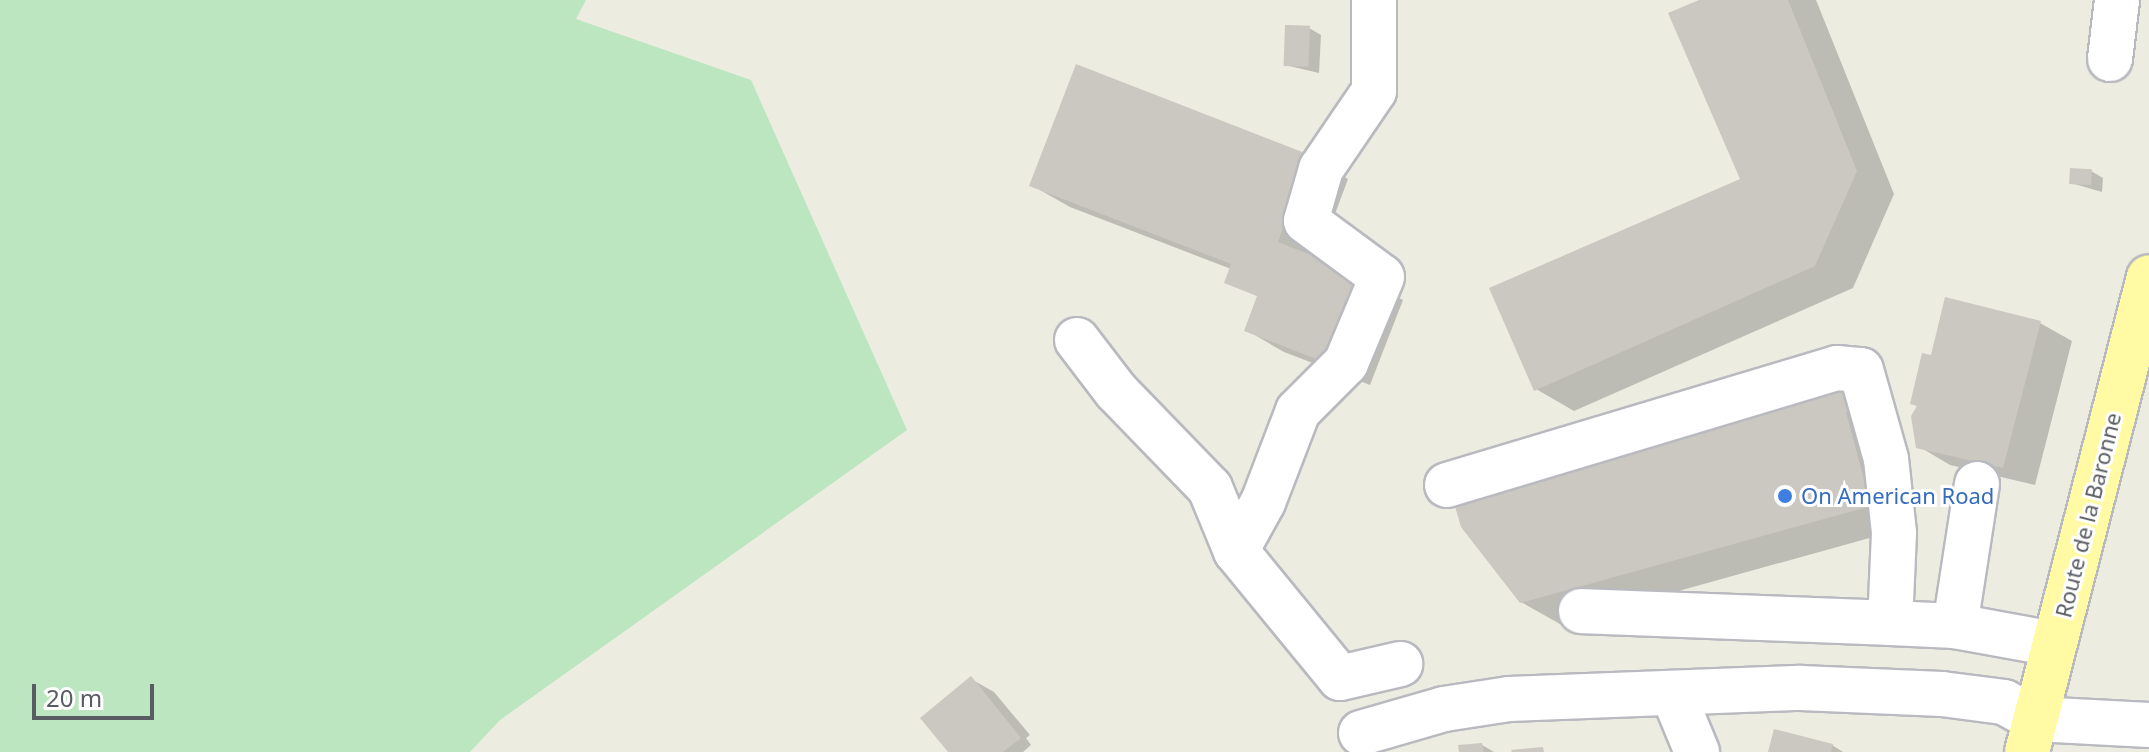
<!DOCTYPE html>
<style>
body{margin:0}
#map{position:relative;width:2149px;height:752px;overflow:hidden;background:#edece1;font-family:"Noto Sans",sans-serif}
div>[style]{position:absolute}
.green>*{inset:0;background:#bce6c0}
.shadow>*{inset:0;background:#0003}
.building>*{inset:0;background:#cac8c0;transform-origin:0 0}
.roads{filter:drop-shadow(2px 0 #b9bac0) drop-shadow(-2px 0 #b9bac0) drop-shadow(0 2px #b9bac0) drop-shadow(0 -2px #b9bac0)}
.minor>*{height:44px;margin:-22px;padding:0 22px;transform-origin:22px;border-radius:22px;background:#fff}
.major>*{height:44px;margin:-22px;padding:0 22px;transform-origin:22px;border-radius:22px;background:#fffaa3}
.dots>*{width:22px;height:22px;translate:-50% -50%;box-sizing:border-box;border:4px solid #fff;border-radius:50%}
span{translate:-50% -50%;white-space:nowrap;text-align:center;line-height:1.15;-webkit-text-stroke:6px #fff;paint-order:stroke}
.shop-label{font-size:22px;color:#366cbe}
.left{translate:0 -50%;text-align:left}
.street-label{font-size:22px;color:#595c62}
.scale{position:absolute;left:32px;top:684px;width:122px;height:36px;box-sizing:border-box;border:4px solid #595c62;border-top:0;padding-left:10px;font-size:24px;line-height:28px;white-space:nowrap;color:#595c62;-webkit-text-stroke:6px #fff;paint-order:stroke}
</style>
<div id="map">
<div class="green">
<i style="clip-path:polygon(0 0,586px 0,576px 19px,751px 80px,907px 430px,500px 720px,470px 752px,0 752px)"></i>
</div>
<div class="shadow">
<i style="clip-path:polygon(1704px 0,1816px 0,1894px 194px,1853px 288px,1574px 411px,1536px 389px,1742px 180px)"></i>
<i style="clip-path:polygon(1309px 28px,1321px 35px,1319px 73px,1285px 65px)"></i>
<i style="clip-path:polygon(1310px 157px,1348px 179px,1318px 260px,1403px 300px,1370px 385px,1284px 352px,1246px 330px,1259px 297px,1227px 282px,1231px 269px,1070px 207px,1031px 185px)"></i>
<i style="clip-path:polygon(2091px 171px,2103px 178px,2102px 192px,2071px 183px)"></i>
<i style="clip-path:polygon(2040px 323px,2072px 341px,2035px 485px,1950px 465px,1918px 446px,1918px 407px,1912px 403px,1932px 357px)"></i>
<i style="clip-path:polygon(1846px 387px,1909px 527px,1560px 624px,1521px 602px)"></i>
<i style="clip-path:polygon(971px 679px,994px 692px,1030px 735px,1026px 738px,1031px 745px,1023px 752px,951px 752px)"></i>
<i style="clip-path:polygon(1482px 745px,1494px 752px,1461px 752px)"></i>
<i style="clip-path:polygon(1832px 745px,1843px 752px,1773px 752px)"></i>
</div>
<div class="building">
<i style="clip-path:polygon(1699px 0,1788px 0,1857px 171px,1815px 266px,1534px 391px,1489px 288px,1740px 179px,1668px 13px)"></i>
<i style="left:1285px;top:25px;width:25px;height:41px;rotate:2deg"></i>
<i style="clip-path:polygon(1076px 64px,1310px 155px,1278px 242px,1365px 276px,1332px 365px,1244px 331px,1257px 296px,1224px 283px,1231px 264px,1029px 186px)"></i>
<i style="left:2070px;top:168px;width:22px;height:16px;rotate:3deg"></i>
<i style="clip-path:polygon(1945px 297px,2041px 321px,2003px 468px,1916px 448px,1911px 416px,1917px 406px,1910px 404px,1922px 353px,1931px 355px)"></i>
<i style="clip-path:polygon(1847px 385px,1854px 411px,1846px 412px,1871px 506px,1520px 603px,1461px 527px,1452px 496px)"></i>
<i style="clip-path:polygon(971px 676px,1021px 738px,1003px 752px,948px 752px,920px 718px)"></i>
<i style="clip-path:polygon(1774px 729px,1833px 744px,1831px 752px,1768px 752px)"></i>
<i style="clip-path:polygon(1482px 743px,1484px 752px,1459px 752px,1458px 745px)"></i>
<i style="clip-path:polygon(1543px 747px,1544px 752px,1512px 752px,1511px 750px)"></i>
</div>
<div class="roads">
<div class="minor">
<i style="left:1374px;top:0;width:91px;rotate:90deg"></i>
<i style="left:1374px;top:91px;width:94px;rotate:124.2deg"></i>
<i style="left:1321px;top:169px;width:54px;rotate:106.1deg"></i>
<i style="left:1306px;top:221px;width:94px;rotate:36.4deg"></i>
<i style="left:1382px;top:277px;width:93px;rotate:112.7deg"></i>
<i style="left:1346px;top:363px;width:68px;rotate:135deg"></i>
<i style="left:1298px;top:411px;width:97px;rotate:111deg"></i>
<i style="left:1263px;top:502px;width:56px;rotate:118.9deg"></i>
<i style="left:1236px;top:551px;width:164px;rotate:50.7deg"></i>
<i style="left:1340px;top:678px;width:62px;rotate:-13.1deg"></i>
<i style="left:2110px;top:59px;width:59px;rotate:-83.2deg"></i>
<i style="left:1077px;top:340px;width:64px;rotate:52.6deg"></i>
<i style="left:1116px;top:391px;width:135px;rotate:45.9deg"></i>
<i style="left:1210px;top:488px;width:68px;rotate:67.6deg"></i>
<i style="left:1977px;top:484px;width:144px;rotate:98.8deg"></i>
<i style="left:1955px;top:626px;width:101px;rotate:10.3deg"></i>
<i style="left:1447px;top:485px;width:407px;rotate:-16.7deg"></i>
<i style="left:1837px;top:368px;width:24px;rotate:5deg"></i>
<i style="left:1861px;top:370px;width:92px;rotate:74.3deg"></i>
<i style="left:1886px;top:459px;width:74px;rotate:83.8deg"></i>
<i style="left:1894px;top:533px;width:90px;rotate:92.5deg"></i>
<i style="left:1890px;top:623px;width:65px;rotate:2.6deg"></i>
<i style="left:1581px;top:611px;width:309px;rotate:2.2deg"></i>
<i style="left:1673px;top:694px;width:63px;rotate:67.5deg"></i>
<i style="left:1361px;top:733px;width:86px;rotate:-16.1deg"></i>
<i style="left:1444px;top:709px;width:66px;rotate:-8.7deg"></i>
<i style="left:1509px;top:699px;width:292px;rotate:-2.2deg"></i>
<i style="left:1801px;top:688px;width:141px;rotate:2.4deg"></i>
<i style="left:1942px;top:694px;width:63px;rotate:7.4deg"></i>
<i style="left:2004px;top:702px;width:35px;rotate:29deg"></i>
<i style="left:2035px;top:719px;width:114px;rotate:3deg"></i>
</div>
<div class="major">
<i style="left:2027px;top:752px;width:490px;rotate:-75.6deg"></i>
</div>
</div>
<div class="dots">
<i style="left:1785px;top:496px;background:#3f7fe0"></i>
</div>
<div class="shop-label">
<span class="left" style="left:1801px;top:496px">On American Road</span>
</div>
<div class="street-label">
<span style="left:2088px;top:515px;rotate:-76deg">Route de la Baronne</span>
</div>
<div class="scale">20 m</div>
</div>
